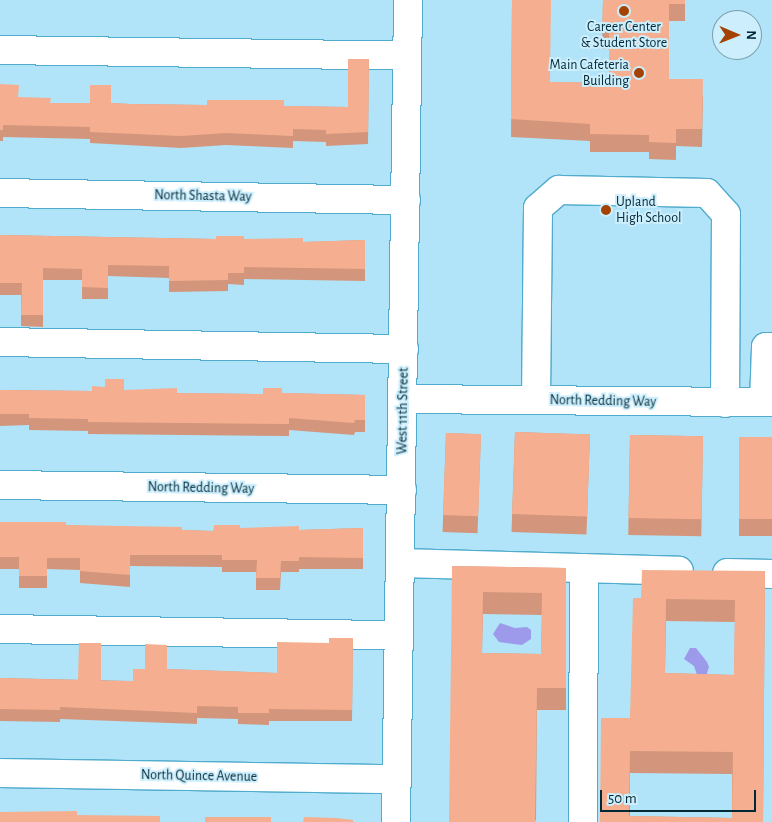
<!DOCTYPE html>
<style>
body{margin:0}
#map{position:relative;width:772px;height:822px;overflow:hidden;background:#b1e4f9;font-family:"Alegreya Sans",sans-serif}
div>[style]{position:absolute}
.water>*{inset:0;background:#9d9aeb}
.roads{filter:drop-shadow(1px 0 #50abcc) drop-shadow(-1px 0 #50abcc) drop-shadow(0 1px #50abcc) drop-shadow(0 -1px #50abcc)}
.minor>*{height:28px;margin:-14px;padding:0 14px;transform-origin:14px;border-radius:14px;background:#fff}
.wall>*{inset:0;background:#d3967c;transform-origin:0 0}
.building>*{inset:0;background:#f5af90;transform-origin:0 0}
.dots>*{width:14px;height:14px;translate:-50% -50%;box-sizing:border-box;border:2px solid #cdeefc;border-radius:50%}
span{translate:-50% -50%;white-space:nowrap;text-align:center;line-height:1.15;-webkit-text-stroke:4px #cdeefc;paint-order:stroke}
.poi-label{font-size:14px;color:#002936}
.right{translate:-100% -50%;text-align:right}
.left{translate:0 -50%;text-align:left}
.street-label{font-size:14px;color:#002936}
.north{position:absolute;left:712px;top:10px;width:50px;height:50px;box-sizing:border-box;background:#cdeefc;border:1px solid #7b9fad;border-radius:50%;rotate:91deg;font-size:14px;font-weight:700;line-height:20px;text-align:center;color:#002936}
.north::after{content:'';display:block;margin:auto;width:18px;height:22px;background:#a44201;clip-path:polygon(50% 0,100% 100%,50% 72%,0 100%)}
.scale{position:absolute;left:600px;top:790px;width:156px;height:22px;box-sizing:border-box;border:2px solid #002936;border-top:0;padding-left:6px;font-size:15px;line-height:18px;white-space:nowrap;color:#002936;-webkit-text-stroke:4px #cdeefc;paint-order:stroke}
</style>
<div id="map">
<div class="water">
<i style="clip-path:polygon(500px 623px,515px 628px,527px 627px,531px 630px,531px 639px,522px 645px,499px 642px,493px 634px)"></i>
<i style="clip-path:polygon(690px 648px,696px 648px,707px 662px,709px 667px,706px 676px,697px 675px,694px 666px,684px 659px)"></i>
</div>
<div class="roads">
<div class="minor">
<i style="left:0;top:50px;width:407px;rotate:0.8deg"></i>
<i style="left:0;top:193px;width:406px;rotate:1deg"></i>
<i style="left:0;top:342px;width:404px;rotate:1deg"></i>
<i style="left:404px;top:399px;width:368px;rotate:0.5deg"></i>
<i style="left:536px;top:400px;width:192px;rotate:-89.4deg"></i>
<i style="left:538px;top:208px;width:28px;rotate:-41deg"></i>
<i style="left:559px;top:190px;width:148px;rotate:1.2deg"></i>
<i style="left:707px;top:193px;width:28px;rotate:48deg"></i>
<i style="left:726px;top:214px;width:189px;rotate:90.3deg"></i>
<i style="left:764px;top:402px;width:55px;rotate:-87.9deg"></i>
<i style="left:766px;top:347px;width:6px"></i>
<i style="left:0;top:485px;width:402px;rotate:0.7deg"></i>
<i style="left:401px;top:563px;width:278px;rotate:1.6deg"></i>
<i style="left:727px;top:573px;width:45px;rotate:1.3deg"></i>
<i style="left:0;top:629px;width:399px;rotate:0.9deg"></i>
<i style="left:0;top:773px;width:397px;rotate:0.9deg"></i>
<i style="left:396px;top:822px;width:822px;rotate:-89.16deg"></i>
<i style="left:583px;top:822px;width:254px;rotate:-89.8deg"></i>
</div>
</div>
<div class="wall">
<i style="clip-path:polygon(512px 0,550px 82px,609px 83px,609px 49px,602px 49px,603px 0,685px 0,685px 21px,669px 21px,669px 79px,703px 96px,702px 147px,676px 146px,676px 160px,649px 159px,649px 152px,590px 152px,590px 141px,511px 137px)"></i>
<i style="clip-path:polygon(369px 59px,368px 144px,326px 146px,326px 142px,293px 141px,293px 148px,226px 145px,181px 148px,90px 143px,90px 139px,3px 137px,3px 141px,0 141px,0 84px,18px 97px,50px 103px,111px 103px,130px 104px,348px 107px)"></i>
<i style="clip-path:polygon(0 235px,216px 239px,244px 239px,303px 242px,365px 240px,365px 281px,244px 279px,244px 285px,228px 284px,228px 291px,169px 292px,169px 278px,108px 276px,108px 299px,82px 299px,82px 280px,43px 280px,43px 327px,21px 326px,21px 295px,0 295px)"></i>
<i style="clip-path:polygon(0 390px,92px 391px,124px 390px,177px 393px,263px 394px,282px 393px,365px 395px,365px 432px,355px 432px,354px 435px,289px 430px,289px 436px,88px 434px,88px 431px,29px 430px,29px 425px,0 426px)"></i>
<i style="left:515px;top:432px;width:75px;height:100px;rotate:2deg"></i>
<i style="left:446px;top:433px;width:35px;height:99px;rotate:2deg"></i>
<i style="left:630px;top:435px;width:73px;height:100px;rotate:1deg"></i>
<i style="left:739px;top:437px;width:33px;height:99px"></i>
<i style="clip-path:polygon(0 522px,182px 530px,213px 531px,240px 528px,299px 530px,363px 528px,363px 569px,299px 569px,299px 572px,281px 572px,280px 590px,256px 590px,256px 572px,222px 572px,222px 567px,130px 566px,130px 587px,80px 583px,80px 570px,47px 569px,47px 588px,19px 588px,19px 569px,0 569px)"></i>
<i style="clip-path:polygon(evenodd,452px 566px,566px 568px,566px 710px,537px 710px,536px 822px,452px 566px,483px 614px,542px 615px,541px 654px,482px 653px,483px 614px)"></i>
<i style="clip-path:polygon(evenodd,765px 571px,763px 822px,600px 822px,630px 718px,641px 598px,765px 571px,666px 621px,735px 622px,734px 675px,665px 673px,666px 621px,765px 571px,630px 773px,732px 774px,732px 818px,630px 816px,630px 773px)"></i>
<i style="clip-path:polygon(353px 638px,352px 721px,269px 721px,269px 725px,238px 724px,238px 719px,197px 718px,197px 724px,60px 719px,60px 722px,0 721px,0 678px,133px 681px,167px 669px,277px 673px,329px 643px)"></i>
</div>
<div class="building">
<i style="clip-path:polygon(512px 0,551px 0,550px 82px,609px 83px,609px 32px,602px 32px,603px 0,685px 0,685px 4px,669px 4px,669px 79px,703px 79px,702px 129px,676px 129px,676px 143px,649px 142px,649px 135px,590px 134px,590px 124px,511px 119px)"></i>
<i style="clip-path:polygon(348px 59px,369px 59px,368px 132px,326px 134px,326px 130px,293px 129px,293px 136px,226px 133px,181px 136px,90px 132px,90px 127px,3px 125px,3px 130px,0 130px,0 84px,19px 85px,18px 97px,51px 98px,50px 103px,90px 103px,90px 85px,111px 85px,111px 103px,130px 104px,207px 105px,207px 100px,284px 100px,284px 106px,348px 107px)"></i>
<i style="clip-path:polygon(0 235px,216px 239px,216px 236px,244px 236px,244px 239px,303px 238px,303px 242px,365px 240px,365px 269px,244px 267px,244px 273px,228px 273px,228px 280px,169px 281px,169px 266px,108px 265px,108px 288px,82px 287px,82px 269px,43px 268px,43px 315px,21px 315px,22px 283px,0 283px)"></i>
<i style="clip-path:polygon(105px 379px,124px 379px,124px 390px,177px 388px,177px 393px,263px 394px,263px 388px,282px 388px,282px 393px,365px 395px,365px 420px,355px 420px,354px 423px,289px 418px,289px 424px,88px 422px,88px 419px,29px 418px,29px 414px,0 414px,0 390px,92px 391px,92px 386px,105px 387px)"></i>
<i style="left:515px;top:432px;width:75px;height:82px;rotate:2deg"></i>
<i style="left:446px;top:433px;width:35px;height:82px;rotate:2deg"></i>
<i style="left:630px;top:435px;width:73px;height:83px;rotate:1deg"></i>
<i style="left:739px;top:437px;width:33px;height:82px"></i>
<i style="clip-path:polygon(0 522px,66px 522px,66px 525px,182px 527px,182px 530px,213px 531px,214px 525px,240px 525px,240px 528px,299px 526px,299px 530px,363px 528px,363px 558px,299px 557px,299px 561px,281px 561px,280px 578px,256px 578px,257px 560px,222px 560px,222px 555px,130px 555px,130px 575px,80px 571px,80px 558px,47px 558px,47px 576px,19px 576px,19px 557px,0 557px)"></i>
<i style="clip-path:polygon(evenodd,452px 566px,566px 568px,566px 688px,537px 688px,535px 822px,449px 822px,452px 566px,483px 592px,542px 593px,541px 654px,482px 653px,483px 592px)"></i>
<i style="clip-path:polygon(evenodd,642px 570px,765px 571px,763px 822px,600px 822px,601px 718px,630px 718px,633px 598px,641px 598px,642px 570px,666px 599px,735px 600px,734px 675px,665px 673px,666px 599px,642px 570px,630px 751px,733px 752px,732px 818px,629px 816px,630px 751px)"></i>
<i style="clip-path:polygon(329px 638px,353px 638px,352px 710px,269px 709px,269px 713px,238px 713px,238px 707px,197px 706px,197px 713px,60px 707px,60px 710px,0 709px,0 678px,78px 680px,79px 643px,101px 643px,101px 681px,133px 681px,133px 669px,145px 669px,145px 644px,167px 645px,167px 669px,277px 673px,277px 642px,329px 643px)"></i>
<i style="clip-path:polygon(77px 811px,77px 815px,160px 816px,160px 822px,0 822px,0 812px)"></i>
<i style="left:205px;top:817px;width:66px;height:5px"></i>
<i style="clip-path:polygon(304px 817px,336px 818px,353px 820px,353px 822px,303px 822px)"></i>
</div>
<div class="dots">
<i style="left:624px;top:11px;background:#a44201"></i>
<i style="left:639px;top:73px;background:#a44201"></i>
<i style="left:606px;top:210px;background:#a44201"></i>
</div>
<div class="poi-label">
<span style="left:624px;top:35px">Career Center<br>&amp; Student Store</span>
<span class="right" style="left:629px;top:73px">Main Cafeteria<br>Building</span>
<span class="left" style="left:616px;top:210px">Upland<br>High School</span>
</div>
<div class="street-label">
<span style="left:203px;top:196px;rotate:1deg">North Shasta Way</span>
<span style="left:603px;top:401px;rotate:1deg">North Redding Way</span>
<span style="left:403px;top:411px;rotate:-89deg">West 11th Street</span>
<span style="left:201px;top:488px;rotate:1deg">North Redding Way</span>
<span style="left:199px;top:776px;rotate:1deg">North Quince Avenue</span>
</div>
<div class="north">N</div>
<div class="scale">50 m</div>
</div>
